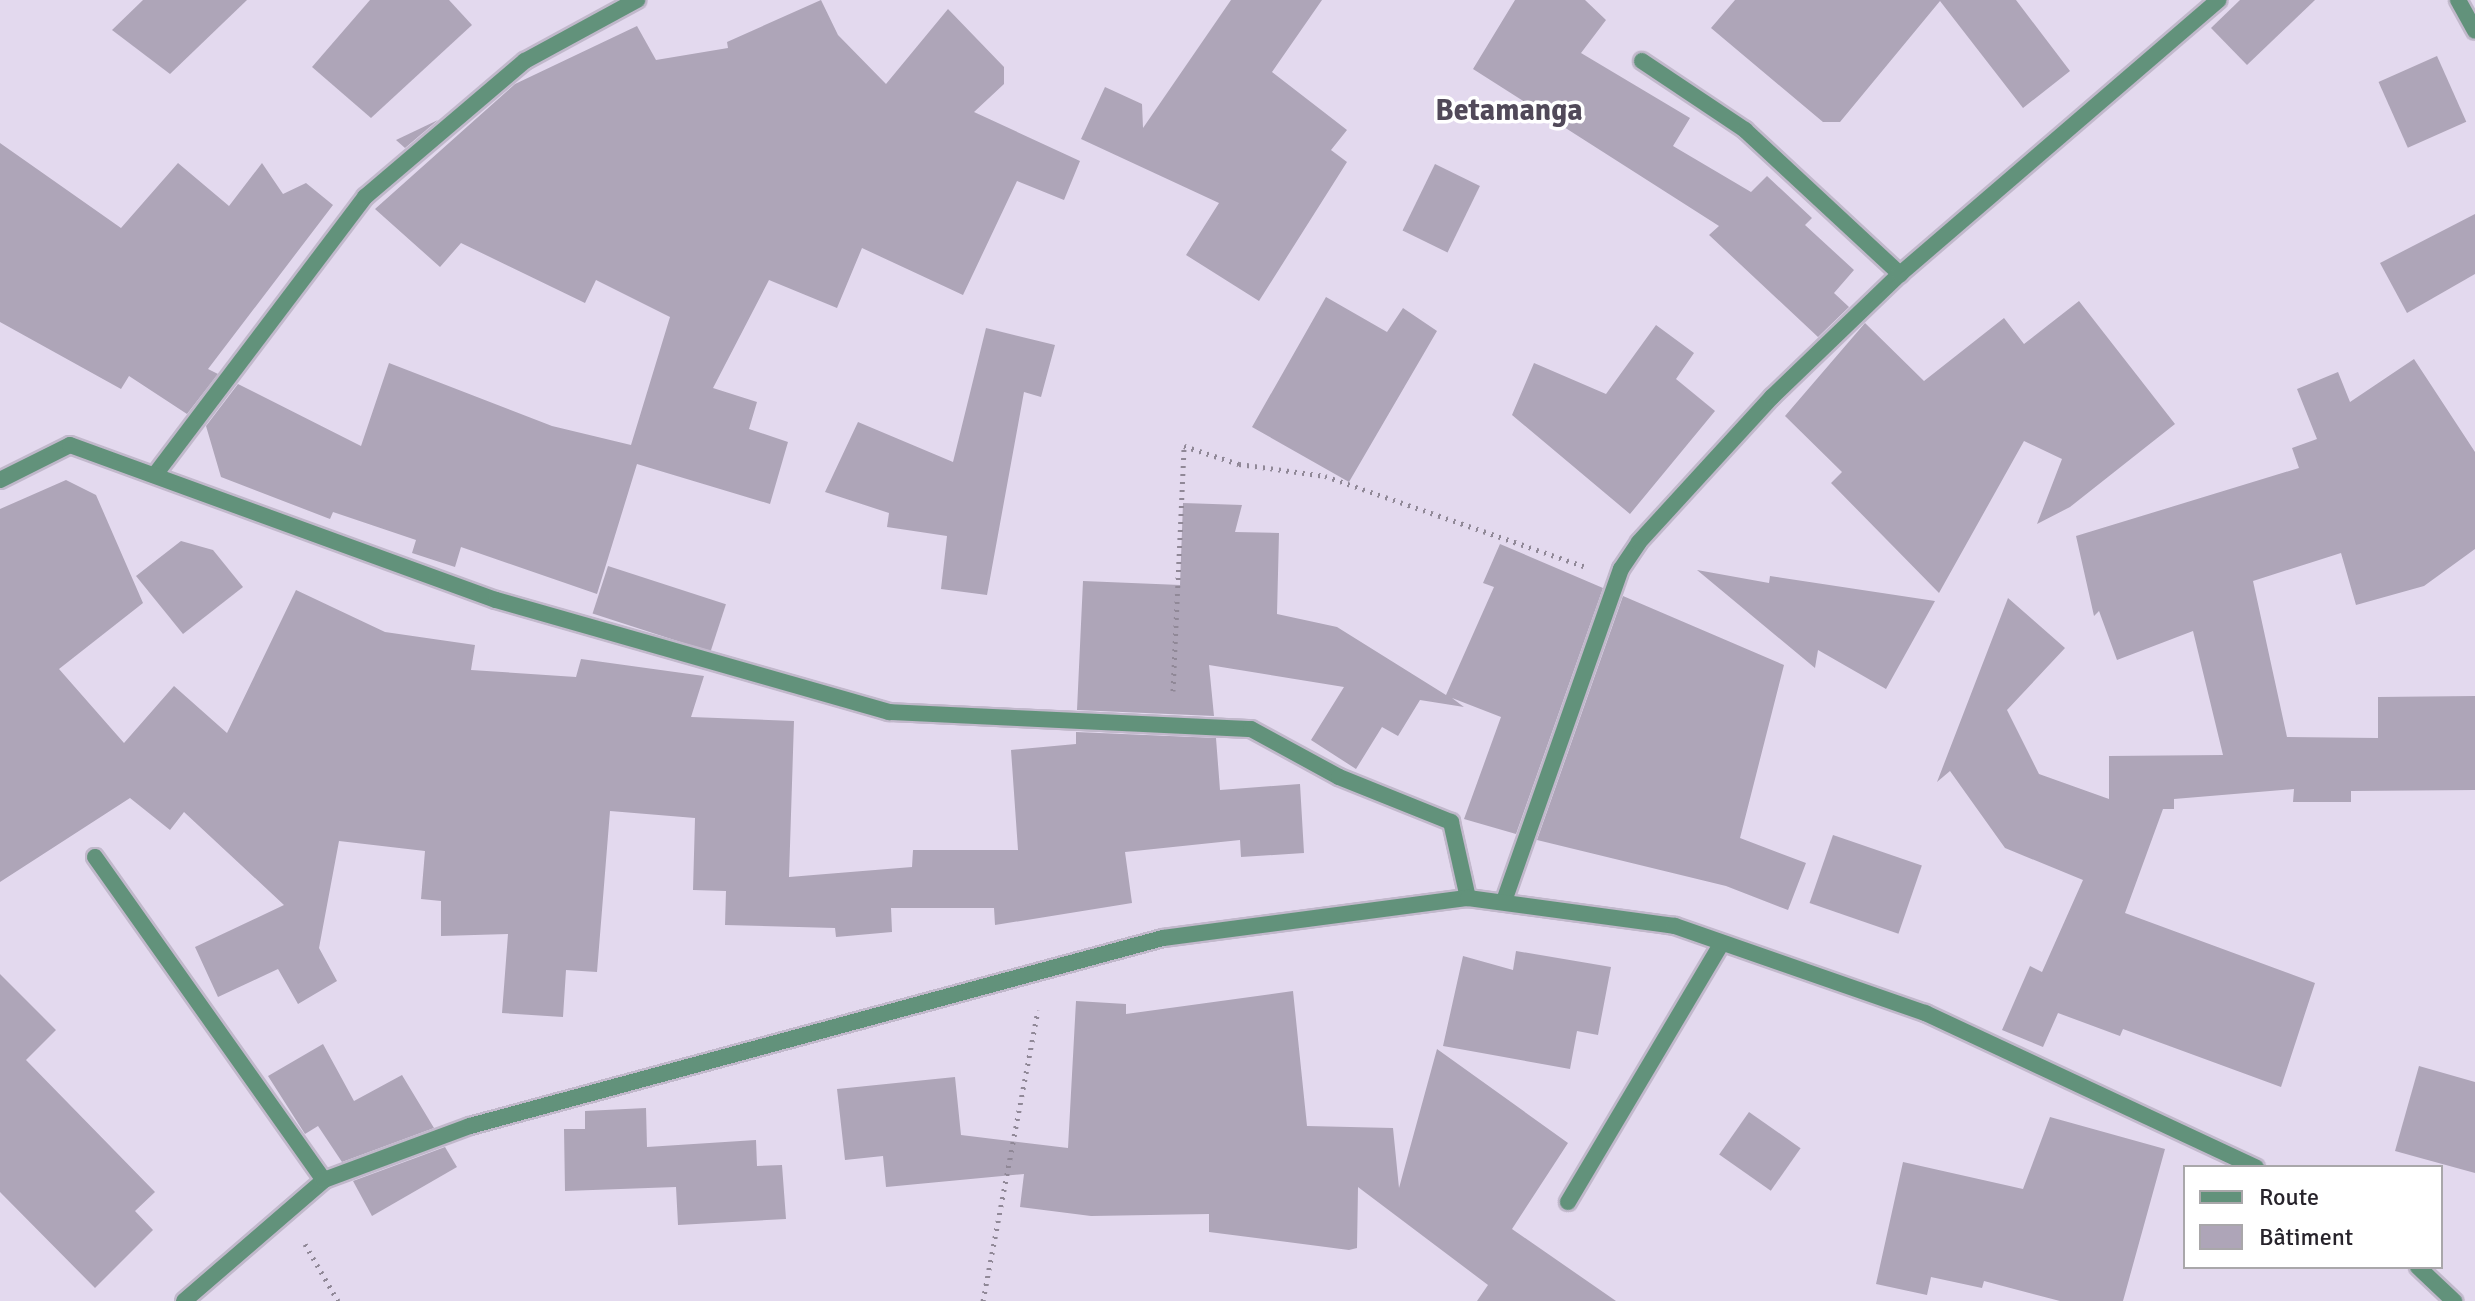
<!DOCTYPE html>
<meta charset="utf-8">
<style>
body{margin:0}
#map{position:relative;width:2475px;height:1301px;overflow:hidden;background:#e3d9ee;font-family:Signika,sans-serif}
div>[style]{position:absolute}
.building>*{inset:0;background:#aea5b8;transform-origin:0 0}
.path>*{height:5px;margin-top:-2.5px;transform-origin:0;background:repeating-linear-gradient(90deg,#908897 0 2px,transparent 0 8px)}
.roads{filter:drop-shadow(2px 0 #c1b8cb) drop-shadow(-2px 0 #c1b8cb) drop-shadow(0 2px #c1b8cb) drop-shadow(0 -2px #c1b8cb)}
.street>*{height:16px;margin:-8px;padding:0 8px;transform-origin:8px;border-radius:8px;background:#62927b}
span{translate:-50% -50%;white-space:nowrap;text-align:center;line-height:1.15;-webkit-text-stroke:7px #fff;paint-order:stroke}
.district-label{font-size:30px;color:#514959;font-weight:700}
.legend{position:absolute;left:2183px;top:1165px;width:260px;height:104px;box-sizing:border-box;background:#fff;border:2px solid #a9a7aa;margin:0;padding:10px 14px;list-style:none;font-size:24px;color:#27232b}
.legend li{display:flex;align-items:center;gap:16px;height:40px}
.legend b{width:40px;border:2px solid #a9a7aa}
</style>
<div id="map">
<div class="building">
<i style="clip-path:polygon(143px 0,247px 0,170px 74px,112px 30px)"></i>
<i style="clip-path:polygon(370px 0,449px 0,472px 25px,371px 118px,312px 67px)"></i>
<i style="clip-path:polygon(821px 0,838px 35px,886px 84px,948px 9px,1004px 67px,1004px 84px,974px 112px,1080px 161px,1064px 200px,1017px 181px,963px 295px,862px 248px,837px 308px,769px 280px,713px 388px,757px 402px,749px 429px,788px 442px,770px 504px,637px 464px,597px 594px,461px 547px,455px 567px,412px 553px,416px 540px,333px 512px,330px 519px,221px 477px,206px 426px,238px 384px,361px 446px,389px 363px,552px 426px,631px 445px,670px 317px,596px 280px,585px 303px,461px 243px,440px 267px,375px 209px,515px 84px,637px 26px,656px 60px,728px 48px,727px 42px)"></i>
<i style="clip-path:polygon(1231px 0,1322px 0,1272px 72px,1347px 130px,1331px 150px,1347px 162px,1259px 301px,1186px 255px,1219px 203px,1081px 139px,1105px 87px,1142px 104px,1143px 128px)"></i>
<i style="clip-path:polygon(1515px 0,1585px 0,1606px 20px,1581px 53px,1690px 118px,1673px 146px,1751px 192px,1767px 176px,1812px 218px,1805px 225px,1854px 270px,1834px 293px,1849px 307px,1818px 337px,1709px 235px,1719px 226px,1473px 69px)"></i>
<i style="clip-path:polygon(1735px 0,2016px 0,2070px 71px,2023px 108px,1940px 1px,1840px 122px,1823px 122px,1711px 28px)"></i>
<i style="clip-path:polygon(2240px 0,2315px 0,2247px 65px,2211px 28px)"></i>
<i style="left:2437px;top:56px;width:72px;height:64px;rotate:66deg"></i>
<i style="clip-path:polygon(438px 120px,405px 148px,396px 140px)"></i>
<i style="clip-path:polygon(0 143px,121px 228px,178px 163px,229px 206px,262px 163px,283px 194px,306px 183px,333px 205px,208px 369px,218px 374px,187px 414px,129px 376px,121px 389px,0 322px)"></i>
<i style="left:1435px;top:164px;width:50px;height:74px;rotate:26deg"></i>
<i style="clip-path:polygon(2475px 214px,2475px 274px,2407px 313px,2380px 263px)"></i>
<i style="clip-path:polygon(1326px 297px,1387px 332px,1403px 308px,1437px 331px,1349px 482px,1252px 427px)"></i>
<i style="clip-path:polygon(2079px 301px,2175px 424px,2070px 507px,2037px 524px,2062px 459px,2024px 441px,1939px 593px,1831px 483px,1842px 472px,1785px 416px,1865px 323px,1924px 381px,2004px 318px,2024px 344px)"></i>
<i style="clip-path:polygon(1656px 325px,1694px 353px,1676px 379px,1715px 411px,1630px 514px,1512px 415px,1534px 363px,1606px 394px)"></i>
<i style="clip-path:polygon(986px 328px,1055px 345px,1041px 397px,1024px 392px,987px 595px,941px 589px,947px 536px,887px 527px,889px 513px,825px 492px,858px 422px,953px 462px)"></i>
<i style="clip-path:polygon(2414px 359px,2475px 452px,2475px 549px,2424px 586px,2356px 605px,2341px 553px,2253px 581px,2287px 737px,2378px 738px,2378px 697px,2475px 696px,2475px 790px,2351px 791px,2351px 802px,2293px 802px,2294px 789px,2174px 799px,2174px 809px,2163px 809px,2125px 913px,2315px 983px,2281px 1087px,2123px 1029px,2120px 1036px,2058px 1013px,2043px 1047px,2002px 1030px,2030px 966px,2042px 972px,2083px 880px,2005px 848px,1950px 771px,1937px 782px,2008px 598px,2065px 648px,2007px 710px,2039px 774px,2109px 799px,2109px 756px,2223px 755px,2193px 631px,2117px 660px,2099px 611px,2094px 616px,2076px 536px,2299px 468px,2292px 448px,2317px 439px,2297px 389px,2338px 372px,2350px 402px)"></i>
<i style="clip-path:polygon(66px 480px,96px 495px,143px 603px,59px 669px,124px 743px,174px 686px,227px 733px,296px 590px,385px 632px,475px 645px,471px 670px,576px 677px,581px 659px,704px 676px,691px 717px,794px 721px,789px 877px,912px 867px,913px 850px,1018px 850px,1011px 750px,1076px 744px,1076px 732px,1216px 738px,1220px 790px,1300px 784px,1304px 853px,1241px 857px,1240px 840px,1125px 852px,1132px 903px,995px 925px,994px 908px,891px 908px,892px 932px,836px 937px,835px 928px,725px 925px,726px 891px,693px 890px,695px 818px,610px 811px,597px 972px,566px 970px,563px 1017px,502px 1013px,508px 934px,441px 936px,441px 901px,421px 899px,425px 851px,339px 841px,319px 948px,337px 981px,298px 1004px,278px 969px,218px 997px,195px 947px,284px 905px,184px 812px,170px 830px,130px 798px,0 882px,0 509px)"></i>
<i style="clip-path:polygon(1183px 503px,1242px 505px,1235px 532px,1279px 533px,1277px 614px,1337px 627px,1446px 695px,1494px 587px,1483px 583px,1500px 544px,1603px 588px,1516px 834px,1464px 819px,1501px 717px,1452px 698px,1464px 707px,1420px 700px,1398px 736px,1382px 727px,1356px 769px,1311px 740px,1344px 687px,1209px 665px,1214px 716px,1077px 710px,1083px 581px,1180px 585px)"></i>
<i style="clip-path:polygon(181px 541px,213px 550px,243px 587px,183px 634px,136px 576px)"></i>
<i style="left:608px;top:566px;width:124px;height:50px;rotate:18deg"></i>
<i style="clip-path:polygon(1697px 570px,1769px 583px,1770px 576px,1935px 601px,1886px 689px,1818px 650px,1815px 668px)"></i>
<i style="clip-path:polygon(1623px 596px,1784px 665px,1740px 838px,1806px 863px,1788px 910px,1726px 886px,1537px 840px)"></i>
<i style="left:1833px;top:835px;width:94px;height:72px;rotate:19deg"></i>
<i style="clip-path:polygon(1516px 951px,1611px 967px,1598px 1035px,1577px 1031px,1570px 1069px,1443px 1046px,1463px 956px,1513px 970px)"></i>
<i style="clip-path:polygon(0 974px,56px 1030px,26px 1060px,155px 1192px,135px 1211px,153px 1230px,95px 1288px,0 1192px)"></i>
<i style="clip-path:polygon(1293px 991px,1307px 1126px,1393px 1128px,1399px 1188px,1437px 1049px,1568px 1143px,1512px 1229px,1616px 1301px,1477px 1301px,1488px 1285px,1358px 1187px,1357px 1248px,1349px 1250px,1209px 1232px,1209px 1214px,1091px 1216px,1020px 1207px,1024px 1174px,886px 1187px,883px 1156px,845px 1160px,837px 1089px,955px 1077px,961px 1135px,1068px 1148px,1076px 1001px,1126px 1004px,1126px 1014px)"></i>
<i style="clip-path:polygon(323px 1044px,354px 1101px,402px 1075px,434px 1128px,342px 1162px,318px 1126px,305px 1134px,268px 1076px)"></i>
<i style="clip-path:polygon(2419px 1066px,2475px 1082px,2475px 1173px,2395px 1151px)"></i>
<i style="clip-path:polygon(646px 1108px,647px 1147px,756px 1140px,757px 1166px,782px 1165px,786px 1219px,678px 1225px,676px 1187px,565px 1191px,564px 1129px,585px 1129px,585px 1111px)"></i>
<i style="left:1749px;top:1112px;width:63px;height:52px;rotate:35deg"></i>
<i style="clip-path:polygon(2050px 1117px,2165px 1149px,2123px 1301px,2060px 1301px,1984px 1281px,1982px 1288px,1931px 1277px,1927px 1295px,1876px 1284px,1903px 1162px,2023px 1189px)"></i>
<i style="clip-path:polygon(445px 1147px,457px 1167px,372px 1216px,353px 1181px)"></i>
</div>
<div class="path">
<i style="left:1173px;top:691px;width:245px;rotate:-87.4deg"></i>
<i style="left:1184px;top:446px;width:58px;rotate:18.1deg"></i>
<i style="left:1239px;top:464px;width:87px;rotate:7.9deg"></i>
<i style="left:1325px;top:476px;width:274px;rotate:19.2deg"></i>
<i style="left:305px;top:1244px;width:66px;rotate:59.9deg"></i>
<i style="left:983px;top:1301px;width:296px;rotate:-79.3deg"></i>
</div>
<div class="roads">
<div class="street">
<i style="left:2458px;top:0;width:35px;rotate:61deg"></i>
<i style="left:1642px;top:61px;width:124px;rotate:33.8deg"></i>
<i style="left:1745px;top:130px;width:212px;rotate:42.9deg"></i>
<i style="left:157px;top:472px;width:345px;rotate:-52.9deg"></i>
<i style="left:365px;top:197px;width:210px;rotate:-40.4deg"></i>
<i style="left:525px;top:61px;width:128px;rotate:-28.6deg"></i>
<i style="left:0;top:480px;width:78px;rotate:-26.6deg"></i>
<i style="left:70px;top:445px;width:453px;rotate:20deg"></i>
<i style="left:496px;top:600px;width:409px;rotate:15.9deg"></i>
<i style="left:889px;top:712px;width:362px;rotate:2.7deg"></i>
<i style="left:1251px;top:729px;width:100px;rotate:28.6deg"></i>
<i style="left:1339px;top:777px;width:121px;rotate:21.9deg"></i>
<i style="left:1451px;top:822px;width:78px;rotate:77.4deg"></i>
<i style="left:95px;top:857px;width:396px;rotate:54.7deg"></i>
<i style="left:1504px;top:901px;width:352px;rotate:-70.6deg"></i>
<i style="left:1621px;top:569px;width:32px;rotate:-56deg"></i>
<i style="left:1639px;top:542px;width:197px;rotate:-47.5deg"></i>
<i style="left:1772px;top:397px;width:178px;rotate:-43.9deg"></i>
<i style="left:1900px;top:274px;width:420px;rotate:-40.7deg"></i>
<i style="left:1568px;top:1202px;width:301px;rotate:-59.3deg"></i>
<i style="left:2418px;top:1267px;width:50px;rotate:43.4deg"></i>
<i style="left:184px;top:1301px;width:185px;rotate:-40.8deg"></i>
<i style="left:324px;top:1180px;width:156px;rotate:-20.3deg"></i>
<i style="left:470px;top:1126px;width:718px;rotate:-15.18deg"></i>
<i style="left:1163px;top:938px;width:308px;rotate:-7.5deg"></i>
<i style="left:1468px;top:898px;width:209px;rotate:7.7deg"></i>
<i style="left:1675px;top:926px;width:265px;rotate:19.2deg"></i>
<i style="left:1925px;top:1013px;width:365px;rotate:25deg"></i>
</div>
</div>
<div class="district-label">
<span style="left:1509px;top:111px">Betamanga</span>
</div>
<ul class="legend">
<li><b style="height:10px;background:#62927b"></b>Route</li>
<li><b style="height:22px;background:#aea5b8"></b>Bâtiment</li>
</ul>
</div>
